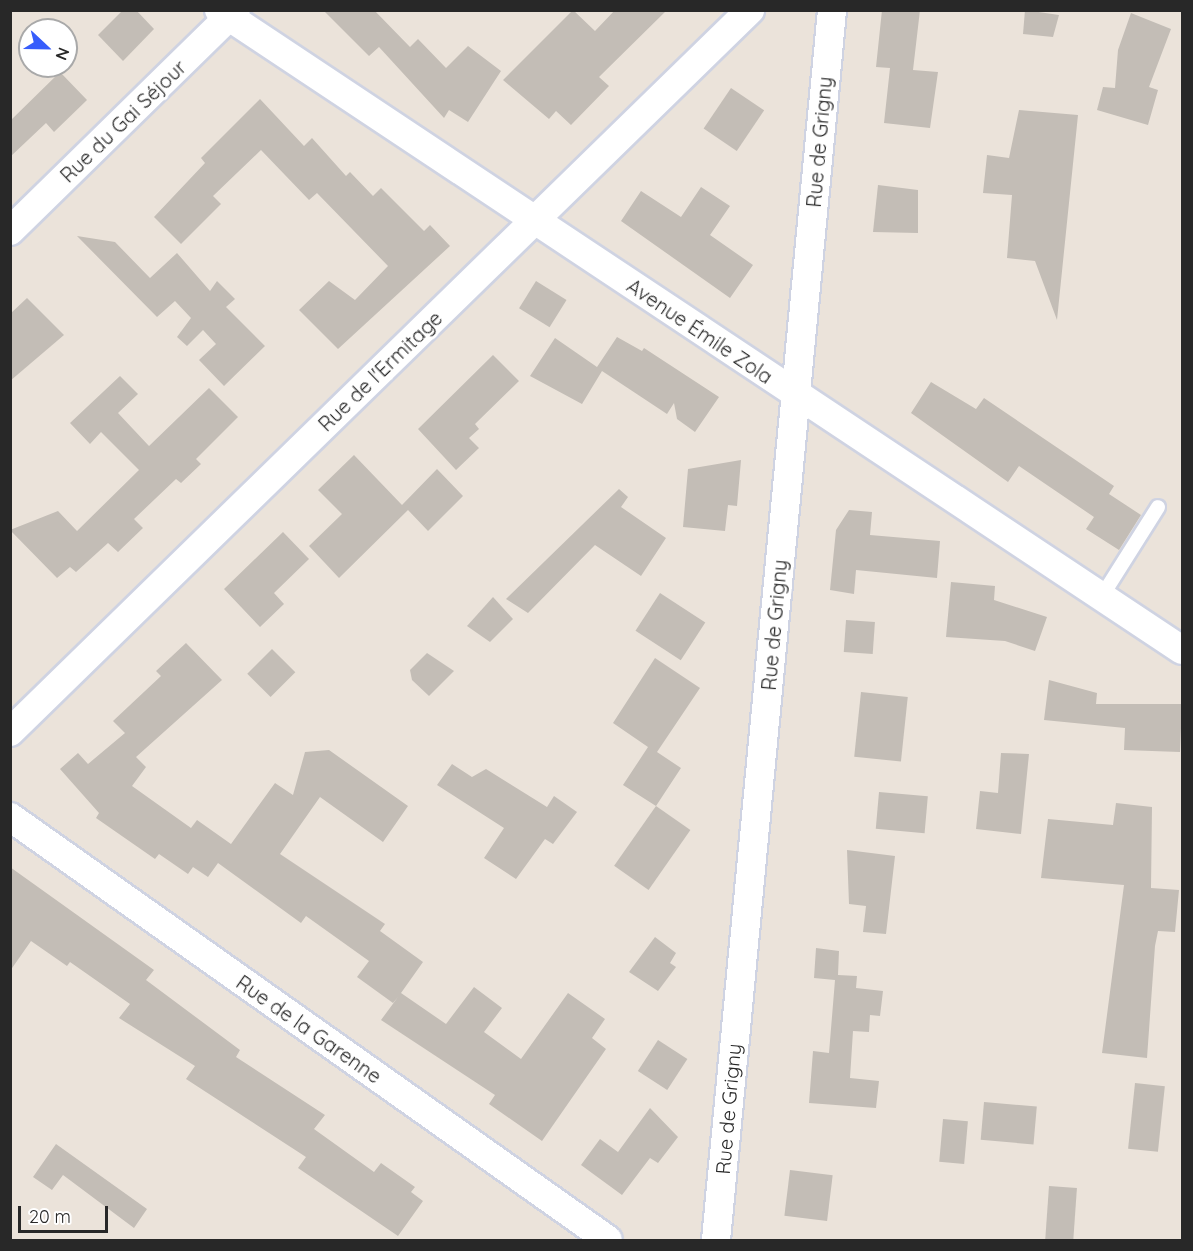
<!DOCTYPE html>
<meta charset="utf-8">
<style>
body{margin:0}
#map{position:relative;width:1193px;height:1251px;overflow:hidden;background:#ebe3da;font-family:Quicksand,sans-serif}
div>[style]{position:absolute}
.building>*{inset:0;background:#c3bdb6;transform-origin:0 0}
.roads{filter:drop-shadow(2px 0 #cfd3e2) drop-shadow(-2px 0 #cfd3e2) drop-shadow(0 2px #cfd3e2) drop-shadow(0 -2px #cfd3e2)}
.lane>*{height:14px;margin:-7px;padding:0 7px;transform-origin:7px;border-radius:7px;background:#fff}
.street>*{height:28px;margin:-14px;padding:0 14px;transform-origin:14px;border-radius:14px;background:#fff}
span{translate:-50% -50%;white-space:nowrap;text-align:center;line-height:1.15;-webkit-text-stroke:6px #fff;paint-order:stroke}
.street-label{font-size:20px;color:#282828}
.frame{position:absolute;inset:0;border:12px solid #282828;pointer-events:none}
.north{position:absolute;left:18px;top:18px;width:60px;height:60px;box-sizing:border-box;background:#fff;border:2px solid #a9a9a9;border-radius:50%;rotate:112deg;font-size:16px;font-weight:700;line-height:24px;text-align:center;color:#282828}
.north::after{content:'';display:block;margin:auto;width:21px;height:27px;background:#375dfb;clip-path:polygon(50% 0,100% 100%,50% 72%,0 100%)}
.scale{position:absolute;left:18px;top:1206px;width:90px;height:27px;box-sizing:border-box;border:3px solid #282828;border-top:0;padding-left:8px;font-size:18px;line-height:21px;white-space:nowrap;color:#282828;-webkit-text-stroke:4px #fff;paint-order:stroke}
</style>
<div id="map">
<div class="building">
<i style="clip-path:polygon(123px 10px,136px 10px,154px 29px,123px 61px,98px 35px)"></i>
<i style="clip-path:polygon(323px 10px,374px 10px,410px 47px,418px 39px,446px 68px,468px 46px,501px 71px,468px 122px,449px 110px,444px 118px,379px 47px,369px 56px)"></i>
<i style="clip-path:polygon(573px 10px,595px 31px,615px 10px,667px 10px,599px 77px,609px 86px,571px 125px,556px 111px,549px 119px,503px 80px)"></i>
<i style="clip-path:polygon(882px 10px,920px 10px,913px 70px,938px 72px,930px 128px,884px 123px,890px 68px,876px 67px)"></i>
<i style="clip-path:polygon(1025px 10px,1059px 15px,1053px 37px,1023px 34px)"></i>
<i style="clip-path:polygon(1131px 13px,1171px 29px,1149px 87px,1158px 90px,1148px 125px,1097px 110px,1103px 87px,1115px 88px,1118px 50px)"></i>
<i style="clip-path:polygon(60px 72px,87px 100px,54px 132px,46px 123px,10px 157px,10px 121px)"></i>
<i style="left:731px;top:88px;width:40px;height:49px;rotate:34deg"></i>
<i style="clip-path:polygon(260px 99px,304px 146px,312px 138px,346px 176px,350px 172px,373px 196px,381px 188px,424px 231px,430px 225px,450px 246px,338px 349px,299px 310px,329px 281px,355px 300px,388px 266px,317px 193px,309px 200px,261px 150px,213px 196px,221px 204px,181px 244px,154px 217px,205px 163px,201px 158px)"></i>
<i style="clip-path:polygon(1019px 110px,1078px 115px,1057px 320px,1035px 261px,1007px 258px,1012px 195px,983px 193px,987px 155px,1009px 158px)"></i>
<i style="clip-path:polygon(878px 185px,918px 190px,918px 233px,873px 232px)"></i>
<i style="clip-path:polygon(701px 187px,730px 206px,710px 235px,753px 265px,730px 298px,621px 221px,641px 191px,681px 217px)"></i>
<i style="clip-path:polygon(77px 236px,115px 242px,150px 278px,177px 253px,210px 291px,217px 281px,235px 299px,226px 307px,265px 346px,224px 386px,199px 360px,216px 344px,203px 330px,187px 346px,177px 337px,191px 318px,175px 301px,157px 317px)"></i>
<i style="left:536px;top:281px;width:36px;height:32px;rotate:32deg"></i>
<i style="clip-path:polygon(27px 298px,64px 335px,10px 381px,10px 314px)"></i>
<i style="clip-path:polygon(617px 337px,642px 351px,644px 348px,719px 397px,695px 432px,677px 419px,674px 403px,667px 414px,602px 371px,582px 404px,530px 376px,555px 338px,597px 367px)"></i>
<i style="clip-path:polygon(493px 355px,519px 381px,475px 424px,479px 429px,469px 438px,479px 448px,456px 470px,418px 429px)"></i>
<i style="clip-path:polygon(120px 376px,138px 394px,118px 413px,149px 446px,209px 388px,238px 417px,196px 459px,201px 464px,181px 483px,176px 479px,134px 519px,143px 528px,118px 552px,108px 543px,76px 572px,70px 567px,57px 578px,10px 530px,58px 511px,77px 531px,139px 470px,101px 432px,90px 444px,70px 423px)"></i>
<i style="clip-path:polygon(931px 382px,976px 409px,984px 398px,1114px 486px,1109px 494px,1141px 515px,1119px 550px,1086px 529px,1094px 517px,1019px 466px,1008px 482px,911px 413px)"></i>
<i style="clip-path:polygon(354px 455px,402px 505px,437px 469px,463px 496px,428px 531px,408px 510px,339px 578px,309px 546px,342px 514px,318px 490px)"></i>
<i style="clip-path:polygon(741px 460px,737px 506px,728px 505px,725px 531px,683px 527px,688px 469px)"></i>
<i style="clip-path:polygon(619px 489px,628px 497px,621px 507px,666px 538px,641px 576px,595px 545px,528px 613px,506px 599px)"></i>
<i style="clip-path:polygon(849px 510px,872px 512px,870px 535px,940px 541px,937px 578px,856px 570px,854px 594px,830px 590px,836px 530px)"></i>
<i style="clip-path:polygon(283px 532px,309px 559px,274px 593px,284px 604px,260px 627px,224px 589px)"></i>
<i style="clip-path:polygon(951px 582px,995px 586px,994px 600px,1047px 617px,1035px 651px,1005px 641px,946px 637px)"></i>
<i style="left:660px;top:593px;width:54px;height:45px;rotate:33deg"></i>
<i style="clip-path:polygon(493px 597px,513px 619px,490px 642px,467px 626px)"></i>
<i style="left:846px;top:620px;width:29px;height:32px;rotate:4deg"></i>
<i style="clip-path:polygon(186px 643px,222px 680px,136px 757px,146px 767px,132px 786px,191px 828px,197px 820px,231px 844px,275px 783px,293px 795px,305px 752px,329px 750px,408px 806px,383px 842px,320px 797px,280px 854px,385px 924px,380px 931px,423px 962px,401px 993px,446px 1024px,474px 987px,502px 1008px,484px 1032px,521px 1059px,568px 993px,605px 1019px,592px 1038px,606px 1049px,542px 1141px,489px 1104px,495px 1095px,381px 1020px,398px 997px,393px 1003px,357px 977px,369px 961px,306px 916px,301px 923px,218px 863px,208px 877px,193px 867px,188px 874px,159px 854px,155px 859px,96px 818px,99px 813px,60px 769px,78px 753px,88px 764px,125px 733px,113px 721px,161px 676px,156px 671px)"></i>
<i style="left:272px;top:649px;width:33px;height:35px;rotate:45deg"></i>
<i style="clip-path:polygon(427px 653px,454px 671px,429px 696px,412px 680px,410px 670px)"></i>
<i style="clip-path:polygon(655px 658px,700px 688px,657px 752px,681px 768px,656px 806px,623px 785px,648px 747px,613px 723px)"></i>
<i style="clip-path:polygon(1049px 680px,1097px 693px,1096px 704px,1182px 704px,1180px 752px,1124px 750px,1125px 728px,1044px 720px)"></i>
<i style="left:861px;top:692px;width:47px;height:65px;rotate:6deg"></i>
<i style="clip-path:polygon(1001px 753px,1029px 754px,1021px 834px,976px 829px,980px 791px,998px 793px)"></i>
<i style="clip-path:polygon(452px 764px,472px 777px,486px 769px,547px 807px,554px 796px,577px 812px,553px 844px,545px 839px,516px 879px,484px 858px,504px 828px,437px 785px)"></i>
<i style="left:879px;top:792px;width:49px;height:37px;rotate:5deg"></i>
<i style="clip-path:polygon(1116px 803px,1152px 807px,1151px 888px,1179px 890px,1175px 932px,1158px 931px,1155px 946px,1147px 1058px,1102px 1053px,1124px 885px,1041px 878px,1048px 819px,1113px 825px)"></i>
<i style="left:656px;top:806px;width:42px;height:73px;rotate:35deg"></i>
<i style="clip-path:polygon(847px 850px,895px 856px,886px 934px,863px 932px,866px 906px,849px 904px)"></i>
<i style="clip-path:polygon(10px 867px,154px 970px,146px 980px,240px 1050px,236px 1057px,325px 1115px,314px 1129px,374px 1172px,381px 1163px,415px 1187px,411px 1192px,423px 1201px,398px 1236px,298px 1168px,306px 1157px,186px 1079px,195px 1066px,119px 1018px,130px 1004px,70px 962px,67px 966px,31px 941px,10px 971px)"></i>
<i style="clip-path:polygon(655px 937px,676px 953px,670px 963px,676px 967px,658px 991px,629px 972px)"></i>
<i style="clip-path:polygon(816px 948px,839px 951px,838px 975px,857px 976px,856px 988px,883px 991px,880px 1016px,870px 1015px,869px 1032px,853px 1031px,850px 1078px,879px 1081px,876px 1108px,809px 1103px,813px 1051px,829px 1053px,835px 980px,814px 978px)"></i>
<i style="left:658px;top:1040px;width:35px;height:37px;rotate:33deg"></i>
<i style="left:1135px;top:1083px;width:30px;height:66px;rotate:6deg"></i>
<i style="left:984px;top:1102px;width:53px;height:38px;rotate:5deg"></i>
<i style="clip-path:polygon(650px 1108px,678px 1137px,658px 1163px,650px 1158px,622px 1195px,581px 1165px,600px 1139px,618px 1152px)"></i>
<i style="left:943px;top:1119px;width:25px;height:43px;rotate:5deg"></i>
<i style="clip-path:polygon(56px 1144px,147px 1209px,134px 1228px,63px 1175px,52px 1190px,33px 1177px)"></i>
<i style="left:790px;top:1170px;width:43px;height:46px;rotate:7deg"></i>
<i style="left:1049px;top:1186px;width:28px;height:54px;rotate:4deg"></i>
</div>
<div class="roads">
<div class="lane">
<i style="left:1102px;top:596px;width:105px;rotate:-57.8deg"></i>
</div>
<div class="street">
<i style="left:219px;top:10px;width:1156px;rotate:33.61deg"></i>
<i style="left:10px;top:231px;width:316px;rotate:-44.4deg"></i>
<i style="left:10px;top:732px;width:1034px;rotate:-44.29deg"></i>
<i style="left:10px;top:817px;width:732px;rotate:35.27deg"></i>
<i style="left:716px;top:1240px;width:1235px;rotate:-84.61deg"></i>
</div>
</div>
<div class="street-label">
<span style="left:123px;top:121px;rotate:-44deg">Rue du Gai Séjour</span>
<span style="left:819px;top:142px;rotate:-85deg">Rue de Grigny</span>
<span style="left:700px;top:331px;rotate:34deg">Avenue Émile Zola</span>
<span style="left:380px;top:371px;rotate:-44deg">Rue de l'Ermitage</span>
<span style="left:774px;top:625px;rotate:-85deg">Rue de Grigny</span>
<span style="left:309px;top:1029px;rotate:35deg">Rue de la Garenne</span>
<span style="left:728px;top:1109px;rotate:-85deg">Rue de Grigny</span>
</div>
<div class="frame"></div>
<div class="north">N</div>
<div class="scale">20 m</div>
</div>
